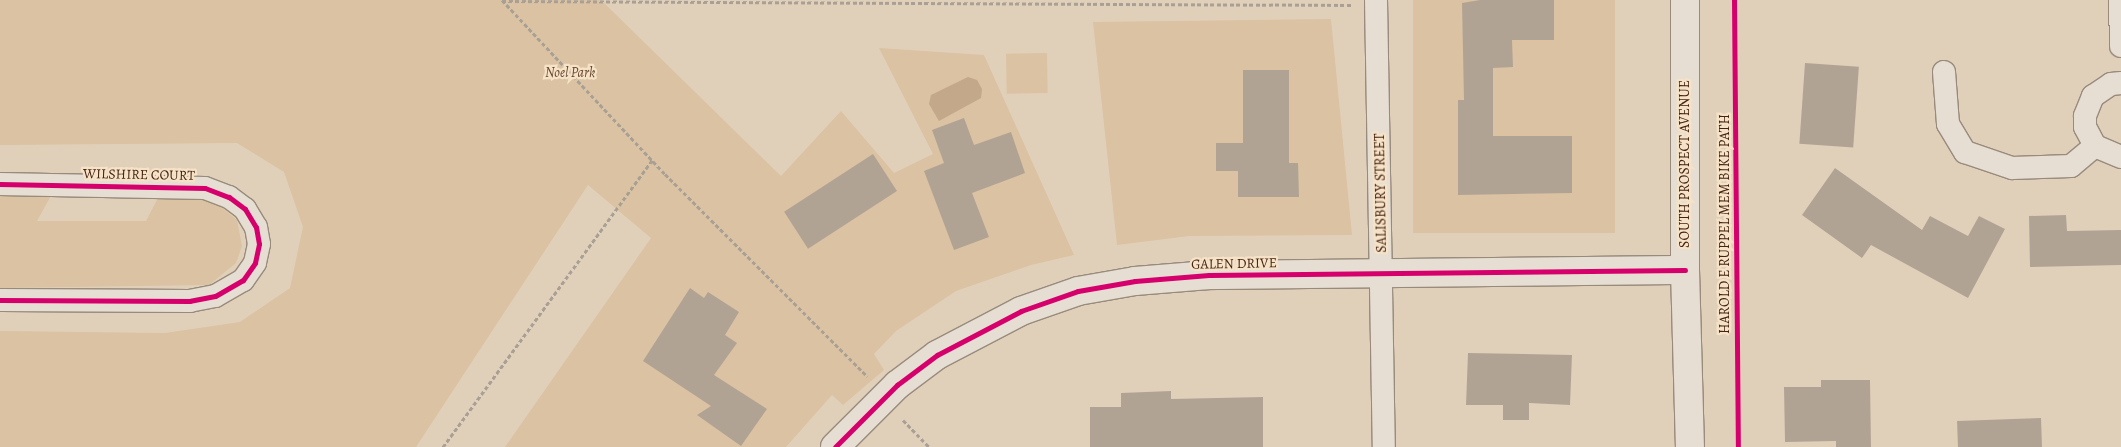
<!DOCTYPE html>
<style>
body{margin:0}
#map{position:relative;width:2121px;height:447px;overflow:hidden;background:#e1d0b9;font-family:Alegreya,serif}
div>[style]{position:absolute}
.green>*{inset:0;background:#dac2a2;transform-origin:0 0}
.water>*{inset:0;background:#c3a88a}
.building>*{inset:0;background:#b1a394;transform-origin:0 0}
.path>*{height:3px;margin-top:-1.5px;transform-origin:0;background:repeating-linear-gradient(90deg,#a9a095 0 4px,transparent 0 6.5px)}
.roads{filter:drop-shadow(1px 0 #988b7c) drop-shadow(-1px 0 #988b7c) drop-shadow(0 1px #988b7c) drop-shadow(0 -1px #988b7c)}
.street>*{height:22px;margin:-11px;padding:0 11px;transform-origin:11px;border-radius:11px;background:#e6ded2}
.secondary>*{height:28px;margin:-14px;padding:0 14px;transform-origin:14px;border-radius:14px;background:#e6ded2}
.cycleway>*{height:5px;margin:-2.5px;padding:0 2.5px;transform-origin:2.5px;border-radius:2.5px;background:#d6006c}
span{translate:-50% -50%;white-space:nowrap;text-align:center;line-height:1.15;-webkit-text-stroke:4.5px #f6e3c7;paint-order:stroke}
.park-label{font-size:14px;color:#684731;font-style:italic}
.street-label{font-size:14px;color:#442212}
</style>
<div id="map">
<div class="green">
<i style="clip-path:polygon(0 0,601px 0,781px 176px,841px 111px,894px 173px,933px 154px,879px 48px,984px 55px,1074px 255px,1031px 265px,956px 291px,896px 331px,874px 354px,884px 370px,843px 405px,832px 395px,786px 447px,505px 447px,651px 238px,588px 185px,416px 447px,0 447px,0 331px,165px 333px,240px 322px,290px 288px,303px 227px,284px 172px,237px 143px,0 145px)"></i>
<i style="left:1413px;top:0;width:202px;height:233px"></i>
<i style="clip-path:polygon(1331px 19px,1352px 235px,1189px 236px,1117px 245px,1093px 22px)"></i>
<i style="left:1047px;top:53px;width:40px;height:41px;rotate:89deg"></i>
<i style="clip-path:polygon(0 191px,53px 192px,37px 221px,146px 221px,161px 192px,214px 201px,237px 220px,242px 246px,236px 263px,209px 285px,0 288px)"></i>
</div>
<div class="water">
<i style="clip-path:polygon(968px 77px,977px 80px,982px 89px,981px 98px,939px 121px,929px 104px,931px 95px)"></i>
</div>
<div class="building">
<i style="clip-path:polygon(1480px 0,1554px 0,1554px 40px,1512px 40px,1513px 67px,1493px 68px,1493px 136px,1572px 136px,1572px 193px,1458px 195px,1458px 100px,1464px 100px,1462px 3px)"></i>
<i style="left:1805px;top:63px;width:54px;height:81px;rotate:4deg"></i>
<i style="clip-path:polygon(1243px 70px,1289px 70px,1289px 163px,1298px 163px,1299px 197px,1238px 197px,1238px 171px,1216px 171px,1216px 143px,1243px 143px)"></i>
<i style="clip-path:polygon(964px 118px,974px 145px,1011px 132px,1025px 173px,972px 193px,989px 237px,954px 250px,924px 171px,944px 163px,932px 130px)"></i>
<i style="left:873px;top:154px;width:44px;height:106px;rotate:57deg"></i>
<i style="clip-path:polygon(1835px 168px,1922px 230px,1930px 216px,1968px 236px,1979px 216px,2005px 229px,1968px 298px,1871px 245px,1862px 258px,1802px 215px)"></i>
<i style="clip-path:polygon(2066px 215px,2067px 231px,2121px 230px,2121px 265px,2030px 267px,2029px 216px)"></i>
<i style="clip-path:polygon(690px 288px,704px 298px,708px 292px,739px 312px,725px 335px,737px 343px,714px 375px,767px 409px,741px 446px,697px 415px,711px 406px,643px 361px)"></i>
<i style="clip-path:polygon(1468px 353px,1572px 355px,1570px 405px,1529px 403px,1529px 420px,1503px 420px,1503px 405px,1466px 405px)"></i>
<i style="clip-path:polygon(1821px 380px,1870px 380px,1871px 447px,1836px 447px,1836px 441px,1785px 442px,1784px 387px,1821px 387px)"></i>
<i style="clip-path:polygon(1171px 391px,1171px 399px,1263px 397px,1263px 447px,1090px 447px,1090px 407px,1121px 407px,1121px 393px)"></i>
<i style="left:2041px;top:418px;width:29px;height:84px;rotate:88deg"></i>
</div>
<div class="path">
<i style="left:502px;top:0;width:238px;rotate:46.9deg"></i>
<i style="left:665px;top:174px;width:286px;rotate:45deg"></i>
<i style="left:502px;top:1px;width:849px;rotate:0.27deg"></i>
<i style="left:903px;top:420px;width:37px;rotate:46deg"></i>
<i style="left:443px;top:447px;width:355px;rotate:-53.9deg"></i>
</div>
<div class="roads">
<div class="street">
<i style="left:1376px;top:0;width:447px;rotate:89deg"></i>
<i style="left:2120px;top:0;width:46px;rotate:88.8deg"></i>
<i style="left:1944px;top:72px;width:52px;rotate:85.6deg"></i>
<i style="left:1948px;top:124px;width:33px;rotate:59deg"></i>
<i style="left:1965px;top:152px;width:50px;rotate:18.8deg"></i>
<i style="left:2012px;top:168px;width:59px;rotate:-1.9deg"></i>
<i style="left:2071px;top:166px;width:31px;rotate:-40deg"></i>
<i style="left:2121px;top:83px;width:10px;rotate:174deg"></i>
<i style="left:2111px;top:84px;width:22px;rotate:146deg"></i>
<i style="left:2093px;top:96px;width:22px;rotate:112deg"></i>
<i style="left:2085px;top:116px;width:11px;rotate:90deg"></i>
<i style="left:2085px;top:127px;width:21px;rotate:62deg"></i>
<i style="left:2095px;top:146px;width:28px;rotate:23deg"></i>
<i style="left:0;top:184px;width:205px;rotate:1.1deg"></i>
<i style="left:205px;top:188px;width:26px;rotate:21deg"></i>
<i style="left:229px;top:197px;width:20px;rotate:37deg"></i>
<i style="left:245px;top:209px;width:21px;rotate:59deg"></i>
<i style="left:256px;top:227px;width:17px;rotate:80deg"></i>
<i style="left:259px;top:244px;width:19px;rotate:102deg"></i>
<i style="left:255px;top:263px;width:21px;rotate:125deg"></i>
<i style="left:243px;top:280px;width:32px;rotate:150deg"></i>
<i style="left:215px;top:296px;width:25px;rotate:169deg"></i>
<i style="left:190px;top:301px;width:190px;rotate:-179.7deg"></i>
</div>
<div class="secondary">
<i style="left:1685px;top:0;width:270px;rotate:90deg"></i>
<i style="left:1685px;top:270px;width:177px;rotate:88.4deg"></i>
<i style="left:835px;top:447px;width:88px;rotate:-45deg"></i>
<i style="left:897px;top:385px;width:50px;rotate:-36.9deg"></i>
<i style="left:937px;top:355px;width:95px;rotate:-27.6deg"></i>
<i style="left:1021px;top:311px;width:60px;rotate:-19.3deg"></i>
<i style="left:1078px;top:291px;width:58px;rotate:-10deg"></i>
<i style="left:1135px;top:281px;width:74px;rotate:-4.6deg"></i>
<i style="left:1209px;top:275px;width:476px;rotate:-0.6deg"></i>
</div>
</div>
<div class="cycleway">
<i style="left:1734px;top:0;width:447px;rotate:89.5deg"></i>
<i style="left:0;top:184px;width:205px;rotate:1.1deg"></i>
<i style="left:205px;top:188px;width:26px;rotate:21deg"></i>
<i style="left:229px;top:197px;width:20px;rotate:37deg"></i>
<i style="left:245px;top:209px;width:21px;rotate:59deg"></i>
<i style="left:256px;top:227px;width:17px;rotate:80deg"></i>
<i style="left:259px;top:244px;width:19px;rotate:102deg"></i>
<i style="left:255px;top:263px;width:21px;rotate:125deg"></i>
<i style="left:243px;top:280px;width:32px;rotate:150deg"></i>
<i style="left:215px;top:296px;width:25px;rotate:169deg"></i>
<i style="left:190px;top:301px;width:190px;rotate:-179.7deg"></i>
<i style="left:835px;top:447px;width:88px;rotate:-45deg"></i>
<i style="left:897px;top:385px;width:50px;rotate:-36.9deg"></i>
<i style="left:937px;top:355px;width:95px;rotate:-27.6deg"></i>
<i style="left:1021px;top:311px;width:60px;rotate:-19.3deg"></i>
<i style="left:1078px;top:291px;width:58px;rotate:-10deg"></i>
<i style="left:1135px;top:281px;width:74px;rotate:-4.6deg"></i>
<i style="left:1209px;top:275px;width:476px;rotate:-0.6deg"></i>
</div>
<div class="park-label">
<span style="left:570px;top:73px">Noel Park</span>
</div>
<div class="street-label">
<span style="left:1685px;top:164px;rotate:-90deg">SOUTH PROSPECT AVENUE</span>
<span style="left:139px;top:175px;rotate:1deg">WILSHIRE COURT</span>
<span style="left:1381px;top:193px;rotate:-91deg">SALISBURY STREET</span>
<span style="left:1725px;top:224px;rotate:-90deg">HAROLD E RUPPEL MEM BIKE PATH</span>
<span style="left:1234px;top:264px;rotate:-1deg">GALEN DRIVE</span>
</div>
</div>
